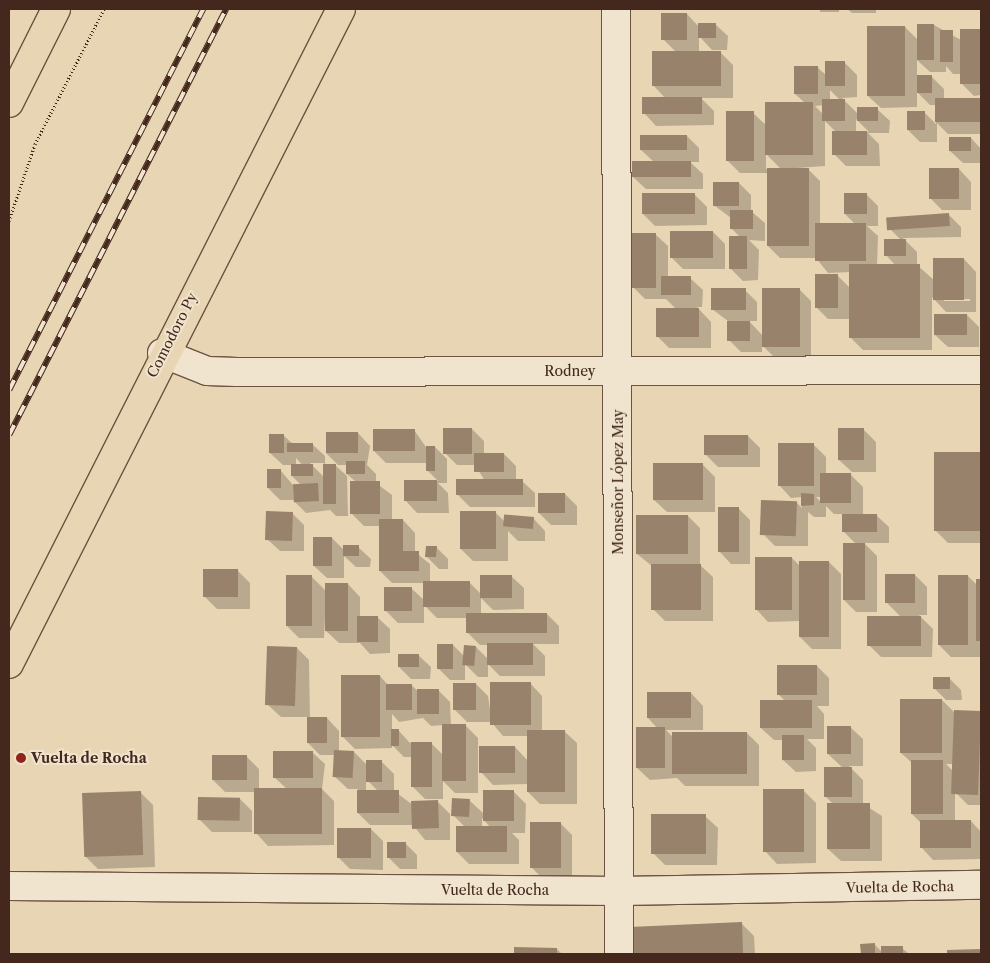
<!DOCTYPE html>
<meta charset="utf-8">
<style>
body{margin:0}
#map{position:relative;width:990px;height:963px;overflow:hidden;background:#e8d5b3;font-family:"Libre Caslon Text",serif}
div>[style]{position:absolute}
.shadow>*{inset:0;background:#0003;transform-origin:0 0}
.building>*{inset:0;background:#99826b;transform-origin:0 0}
.path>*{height:3px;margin-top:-1.5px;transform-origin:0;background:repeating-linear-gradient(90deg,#44281d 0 1px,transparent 0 3.5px)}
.roads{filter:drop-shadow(1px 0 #6d5342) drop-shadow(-1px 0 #6d5342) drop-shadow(0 1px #6d5342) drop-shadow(0 -1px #6d5342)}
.minor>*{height:28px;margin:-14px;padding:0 14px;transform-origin:14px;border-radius:14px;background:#f0e4ce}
.major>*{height:28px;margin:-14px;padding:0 14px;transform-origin:14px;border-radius:14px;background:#e8d5b3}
.rail>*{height:5.5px;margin-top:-2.75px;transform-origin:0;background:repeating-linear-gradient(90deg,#f0e4ce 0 11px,#44281d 0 22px);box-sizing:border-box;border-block:1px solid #44281d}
.dots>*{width:14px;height:14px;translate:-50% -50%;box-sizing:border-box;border:2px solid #f0e4ce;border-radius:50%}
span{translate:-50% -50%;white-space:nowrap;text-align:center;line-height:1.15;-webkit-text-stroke:4px #f0e4ce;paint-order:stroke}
.street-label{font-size:14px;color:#44281d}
.poi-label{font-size:14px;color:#44281d;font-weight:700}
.left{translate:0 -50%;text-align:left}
.frame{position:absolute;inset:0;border:10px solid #44281d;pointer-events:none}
</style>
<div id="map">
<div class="shadow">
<i style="left:820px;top:9px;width:19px;height:3px"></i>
<i style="clip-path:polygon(847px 9px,876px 9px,876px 13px,852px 13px)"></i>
<i style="clip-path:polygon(687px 14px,700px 28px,715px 24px,728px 36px,727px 50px,712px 50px,699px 36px,699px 53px,721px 53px,733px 65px,733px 98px,701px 98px,714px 111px,714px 125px,656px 126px,644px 113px,666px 99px,654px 86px,677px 53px,663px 39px)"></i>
<i style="clip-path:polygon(934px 25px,961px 40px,961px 30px,981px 30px,981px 95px,974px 96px,961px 83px,961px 74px,953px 74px,946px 66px,946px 72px,930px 72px,917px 60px,917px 76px,932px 77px,944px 89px,944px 99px,981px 99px,981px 134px,948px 134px,937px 123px,937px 142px,920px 142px,908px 130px,925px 113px,936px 124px,936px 105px,930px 105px,917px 92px,917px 107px,881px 108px,868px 96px,905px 27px,918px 40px)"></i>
<i style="clip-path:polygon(evenodd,845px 63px,857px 75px,857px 97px,842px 98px,858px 114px,877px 109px,890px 121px,889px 133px,868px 133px,879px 144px,880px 166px,846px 166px,834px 154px,836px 132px,825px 121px,825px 166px,783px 169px,808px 169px,820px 181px,820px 224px,855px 224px,845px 214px,866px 194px,878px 206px,878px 226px,867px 226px,878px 236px,877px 266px,896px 266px,886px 255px,901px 240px,887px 226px,949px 215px,961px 227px,961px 237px,903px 238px,917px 252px,917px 265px,934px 280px,964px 259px,976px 272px,976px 312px,946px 312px,932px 297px,932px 350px,863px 350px,851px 338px,851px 319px,828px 319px,816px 307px,837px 275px,851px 289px,851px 272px,828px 273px,816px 258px,780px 258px,768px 246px,768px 173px,740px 173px,728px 161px,753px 113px,767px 126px,805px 103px,795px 94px,817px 67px,826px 75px,845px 63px,830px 90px,840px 100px,830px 100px,830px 90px,845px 63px,824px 105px,824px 115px,815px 106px,824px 105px,845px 63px,856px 119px,869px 132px,856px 132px,856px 119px,845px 63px,766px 154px,781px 169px,766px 169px,766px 154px,845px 63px,944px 299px,970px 299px,970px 301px,944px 301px,944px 299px)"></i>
<i style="clip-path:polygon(687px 136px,699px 148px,699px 162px,690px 162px,703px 174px,703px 189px,646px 189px,633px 177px,654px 162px,641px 150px)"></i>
<i style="clip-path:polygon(971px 138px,981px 149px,981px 163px,963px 163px,950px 151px)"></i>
<i style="clip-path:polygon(959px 169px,971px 182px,971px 210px,942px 210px,930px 198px)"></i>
<i style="clip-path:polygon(739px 183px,751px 195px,751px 211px,765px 223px,765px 241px,749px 240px,759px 250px,758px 280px,743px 281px,731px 269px,741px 238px,731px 228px,731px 218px,715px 206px)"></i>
<i style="clip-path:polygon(694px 194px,707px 207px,707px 225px,655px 226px,643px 214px)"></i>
<i style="clip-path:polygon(713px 232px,725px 244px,725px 269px,683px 269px,671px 257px)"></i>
<i style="clip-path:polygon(655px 234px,668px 246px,668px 277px,690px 278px,703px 290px,702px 307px,697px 307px,711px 322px,711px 348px,669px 348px,657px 336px,676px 309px,666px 299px,645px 299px,633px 287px)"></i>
<i style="clip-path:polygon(799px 289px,811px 301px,811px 359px,776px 359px,762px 345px,762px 352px,741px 352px,729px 340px,728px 321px,712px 309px,745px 290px,757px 302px,757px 321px,749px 321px,763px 336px)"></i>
<i style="clip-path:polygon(967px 315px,979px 327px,979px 347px,948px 347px,935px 335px)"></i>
<i style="clip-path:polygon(472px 429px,484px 441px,484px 454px,504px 454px,516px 466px,516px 481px,522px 481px,535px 493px,535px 507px,470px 507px,458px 495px,485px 481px,475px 465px,457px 465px,445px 453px)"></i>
<i style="clip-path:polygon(414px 430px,426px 447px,435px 447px,447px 459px,447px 483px,438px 483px,448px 493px,449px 513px,417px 513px,405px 500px,405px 482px,438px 481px,427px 470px,427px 463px,386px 463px,374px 451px)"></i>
<i style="clip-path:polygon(864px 430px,876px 442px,876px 472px,852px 472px,839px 460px)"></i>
<i style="clip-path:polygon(evenodd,358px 433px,370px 446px,367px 465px,376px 474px,376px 483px,392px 495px,392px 520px,403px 520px,415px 533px,415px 552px,430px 564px,430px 582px,469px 582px,481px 594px,511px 576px,524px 588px,524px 609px,493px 610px,481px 598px,481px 614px,547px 614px,559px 626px,559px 644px,533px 644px,545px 656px,545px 676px,500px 676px,488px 664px,488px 677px,478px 677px,465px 664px,465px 680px,450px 680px,438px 668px,453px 645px,466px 658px,476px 647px,488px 659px,488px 645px,480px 645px,467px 632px,468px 618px,437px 618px,424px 605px,424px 623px,398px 623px,386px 611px,411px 588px,425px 601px,425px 583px,392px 583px,380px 571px,380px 526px,364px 526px,352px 514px,356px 482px,347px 474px,348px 516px,336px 516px,330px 510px,306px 513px,293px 500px,280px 500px,268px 488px,281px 471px,293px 485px,301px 485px,292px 476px,292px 465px,283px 465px,270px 453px,283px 435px,293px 444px,312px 444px,325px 456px,325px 465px,338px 465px,326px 453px,358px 433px,296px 458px,303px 466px,296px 466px,296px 458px,358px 433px,310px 463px,324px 463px,324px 477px,310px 463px,358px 433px,335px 465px,347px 465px,347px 476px,335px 465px)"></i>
<i style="clip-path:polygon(748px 436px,760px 448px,760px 467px,718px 467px,706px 455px)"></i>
<i style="clip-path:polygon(evenodd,813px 444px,826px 457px,826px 475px,850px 474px,863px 487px,863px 515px,876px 515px,889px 527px,889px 543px,864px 543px,877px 556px,877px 612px,856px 612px,844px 600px,856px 544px,843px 531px,843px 514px,834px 514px,826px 506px,826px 517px,814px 517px,808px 512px,808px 546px,775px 546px,763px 534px,796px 502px,802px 508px,802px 497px,791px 498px,779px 485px,813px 444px,816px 497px,822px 497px,822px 503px,816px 497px)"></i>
<i style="clip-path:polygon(981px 453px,981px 543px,948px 543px,936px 531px,936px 454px)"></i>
<i style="clip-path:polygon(703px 465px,715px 477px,715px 512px,667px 512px,654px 500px)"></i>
<i style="clip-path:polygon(565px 494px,577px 506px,577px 525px,551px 525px,539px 513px)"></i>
<i style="clip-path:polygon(738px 508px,750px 520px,750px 564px,731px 564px,719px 551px)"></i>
<i style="clip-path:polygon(495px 512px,505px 522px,533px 518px,545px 531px,545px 541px,518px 541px,508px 531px,508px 561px,473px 561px,460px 548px)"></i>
<i style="clip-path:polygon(292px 513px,304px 525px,304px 551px,280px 551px,267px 539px)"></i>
<i style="clip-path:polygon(688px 516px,700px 528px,700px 565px,713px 577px,713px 621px,665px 621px,653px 609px,652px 566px,637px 554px)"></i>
<i style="clip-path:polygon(332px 538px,344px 550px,358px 547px,371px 559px,370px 567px,356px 567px,344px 556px,344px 578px,327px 578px,314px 566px)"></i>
<i style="clip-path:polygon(436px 547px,448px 559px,448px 569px,439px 569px,426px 556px)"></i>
<i style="clip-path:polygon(792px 558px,800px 566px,829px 562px,841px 574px,841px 649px,812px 649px,800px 637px,800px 621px,768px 622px,756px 609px)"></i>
<i style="clip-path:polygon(238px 571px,250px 583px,250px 609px,217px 609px,205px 597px)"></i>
<i style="clip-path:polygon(915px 575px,927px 587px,927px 615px,919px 615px,933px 629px,932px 657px,881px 657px,869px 645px,901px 617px,887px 603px)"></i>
<i style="clip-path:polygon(968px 576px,977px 585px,981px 580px,980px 657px,951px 657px,939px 645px)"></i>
<i style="clip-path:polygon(312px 577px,326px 591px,348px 584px,360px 597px,360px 617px,377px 617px,390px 629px,390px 653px,370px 654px,360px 643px,339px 643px,326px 631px,326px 595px,324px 638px,299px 638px,287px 626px)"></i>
<i style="clip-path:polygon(evenodd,297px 648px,309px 660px,310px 719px,327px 718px,339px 731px,339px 752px,354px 752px,368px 766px,382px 762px,394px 774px,394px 791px,413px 805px,438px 802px,450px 814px,450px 840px,425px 840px,413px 825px,370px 825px,358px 813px,358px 789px,348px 789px,335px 777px,336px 755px,320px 755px,308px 743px,308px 717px,281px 717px,268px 705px,297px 648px,366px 779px,378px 791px,366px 791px,366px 779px)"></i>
<i style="clip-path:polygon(418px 655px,431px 667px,430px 679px,411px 679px,399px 667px)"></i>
<i style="clip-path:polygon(817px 666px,829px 678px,829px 706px,817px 706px,824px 714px,824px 739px,807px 739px,816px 748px,816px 771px,796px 772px,783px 760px,783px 740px,774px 740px,761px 728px,786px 702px,778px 694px)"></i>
<i style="clip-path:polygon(evenodd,380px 676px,388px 685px,411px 685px,419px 692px,438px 690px,450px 702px,451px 726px,466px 726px,478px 738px,478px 793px,455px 793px,443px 781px,443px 799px,425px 799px,413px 787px,413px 757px,404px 757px,392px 745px,392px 748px,355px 749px,342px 736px,380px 676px,392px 714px,399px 722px,423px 718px,431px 726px,443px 725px,443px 755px,431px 743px,410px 743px,398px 730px,392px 730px,392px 714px)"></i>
<i style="clip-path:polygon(949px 678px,961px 690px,962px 700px,946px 700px,934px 688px)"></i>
<i style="clip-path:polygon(530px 683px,542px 696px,542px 731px,564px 731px,577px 743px,577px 804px,540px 804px,528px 792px,528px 784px,493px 785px,481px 772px,515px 747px,528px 761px,528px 736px,503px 736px,491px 722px,467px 722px,455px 710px,476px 684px,488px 696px,491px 716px)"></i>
<i style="clip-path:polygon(691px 693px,703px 706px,703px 730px,666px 730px,673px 737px,747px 733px,759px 745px,759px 786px,685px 786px,677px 778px,650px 780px,637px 768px,658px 729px,648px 718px)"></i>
<i style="clip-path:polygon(evenodd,942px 700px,956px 714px,981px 712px,981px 805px,968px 805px,955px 792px,955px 821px,971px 821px,981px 832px,981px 859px,933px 860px,921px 847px,921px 823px,912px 814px,912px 763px,901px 753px,942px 700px,946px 764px,956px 764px,956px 774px,946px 764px)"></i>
<i style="clip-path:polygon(850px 727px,863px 739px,863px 766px,849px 766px,863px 780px,863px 804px,882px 816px,882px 861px,841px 861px,828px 849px,833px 804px,825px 796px,843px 768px,828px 754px)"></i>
<i style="clip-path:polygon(312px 752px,325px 764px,322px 789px,334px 801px,334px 845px,268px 846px,256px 833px,255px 792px,225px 792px,213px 780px,247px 757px,259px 769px,259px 789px,287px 789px,274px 777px)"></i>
<i style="clip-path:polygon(804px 791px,816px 803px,816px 863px,777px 864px,765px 851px)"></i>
<i style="clip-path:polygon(evenodd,514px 792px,526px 804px,525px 833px,512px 833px,519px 840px,519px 864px,469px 864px,457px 852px,466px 828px,453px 815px,469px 800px,484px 814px,514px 792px,482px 818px,491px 828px,482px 828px,482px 818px)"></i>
<i style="clip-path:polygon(141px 793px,153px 805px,155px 867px,98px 869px,86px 857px)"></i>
<i style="clip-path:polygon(240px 799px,252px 811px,252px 832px,212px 832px,200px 820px)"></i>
<i style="clip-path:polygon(705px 816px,718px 828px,717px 865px,665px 865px,653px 853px)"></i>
<i style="clip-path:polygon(560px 823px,572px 835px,572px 879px,544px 880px,532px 868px)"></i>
<i style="clip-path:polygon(371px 829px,383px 841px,383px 870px,350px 869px,338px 857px)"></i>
<i style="clip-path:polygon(405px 843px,417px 855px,417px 869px,400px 869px,388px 857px)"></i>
<i style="clip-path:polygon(742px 924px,754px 936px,755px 954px,632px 954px,631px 928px)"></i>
<i style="clip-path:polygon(874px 944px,882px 952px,902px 948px,909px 954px,862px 954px,862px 945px)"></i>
<i style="clip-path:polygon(516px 948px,557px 949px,562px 954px,515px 954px)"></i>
</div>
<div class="building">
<i style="left:661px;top:13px;width:26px;height:27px"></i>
<i style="left:698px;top:23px;width:18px;height:15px"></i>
<i style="left:917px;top:24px;width:17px;height:36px"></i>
<i style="left:867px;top:26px;width:38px;height:70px"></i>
<i style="left:960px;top:29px;width:21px;height:55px"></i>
<i style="left:940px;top:30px;width:13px;height:32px"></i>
<i style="left:721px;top:51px;width:35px;height:69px;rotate:90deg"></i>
<i style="left:845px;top:61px;width:25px;height:20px;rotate:90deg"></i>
<i style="left:794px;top:66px;width:24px;height:28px"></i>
<i style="left:917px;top:75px;width:15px;height:18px"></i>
<i style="left:642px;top:97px;width:60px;height:17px"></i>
<i style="left:935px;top:98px;width:46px;height:24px"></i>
<i style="left:822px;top:99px;width:23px;height:22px"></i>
<i style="left:765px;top:102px;width:48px;height:53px"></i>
<i style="left:857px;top:107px;width:21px;height:14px"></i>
<i style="left:726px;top:111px;width:28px;height:50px"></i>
<i style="left:907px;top:111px;width:18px;height:19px"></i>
<i style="left:832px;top:131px;width:35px;height:24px"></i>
<i style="left:640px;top:135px;width:47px;height:15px"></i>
<i style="left:949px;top:137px;width:22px;height:14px"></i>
<i style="left:632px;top:161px;width:59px;height:16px"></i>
<i style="left:767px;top:168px;width:42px;height:78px"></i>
<i style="left:929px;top:168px;width:30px;height:31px"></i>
<i style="left:713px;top:182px;width:26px;height:24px"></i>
<i style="left:695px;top:193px;width:21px;height:53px;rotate:90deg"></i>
<i style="left:844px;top:193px;width:23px;height:21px"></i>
<i style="left:730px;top:210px;width:23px;height:19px"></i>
<i style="left:949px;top:213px;width:13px;height:63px;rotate:86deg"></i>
<i style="left:815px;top:223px;width:51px;height:38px"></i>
<i style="left:670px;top:231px;width:43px;height:27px"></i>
<i style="left:631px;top:233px;width:25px;height:55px"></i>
<i style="left:729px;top:236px;width:18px;height:33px"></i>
<i style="left:884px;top:239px;width:22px;height:17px"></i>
<i style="left:933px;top:258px;width:31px;height:42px"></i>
<i style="left:920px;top:264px;width:74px;height:71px;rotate:90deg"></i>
<i style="left:815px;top:274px;width:23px;height:34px"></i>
<i style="left:661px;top:276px;width:30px;height:19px"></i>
<i style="left:711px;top:288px;width:35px;height:22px"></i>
<i style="left:762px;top:288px;width:38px;height:59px"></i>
<i style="left:656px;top:308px;width:43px;height:29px"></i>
<i style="left:934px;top:314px;width:33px;height:21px"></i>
<i style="left:727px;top:321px;width:23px;height:20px"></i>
<i style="left:443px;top:428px;width:29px;height:26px"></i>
<i style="left:864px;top:428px;width:32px;height:26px;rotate:90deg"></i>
<i style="left:415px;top:429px;width:22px;height:42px;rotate:90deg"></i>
<i style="left:358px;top:432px;width:21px;height:32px;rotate:90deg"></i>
<i style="left:269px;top:434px;width:15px;height:19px"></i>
<i style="left:704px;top:435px;width:44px;height:20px"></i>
<i style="left:287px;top:443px;width:26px;height:9px"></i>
<i style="left:778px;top:443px;width:36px;height:43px"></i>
<i style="left:426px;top:446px;width:9px;height:25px"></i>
<i style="left:934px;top:452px;width:47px;height:79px"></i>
<i style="left:474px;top:453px;width:30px;height:19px"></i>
<i style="left:346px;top:461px;width:19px;height:13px"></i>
<i style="left:703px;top:463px;width:37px;height:50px;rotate:90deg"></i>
<i style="left:291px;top:464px;width:22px;height:12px"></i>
<i style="left:323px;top:464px;width:13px;height:40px"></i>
<i style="left:267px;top:469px;width:14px;height:19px"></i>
<i style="left:820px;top:473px;width:31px;height:30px"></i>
<i style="left:523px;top:479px;width:16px;height:67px;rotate:90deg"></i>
<i style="left:404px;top:480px;width:33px;height:21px"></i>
<i style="left:350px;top:481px;width:30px;height:33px"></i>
<i style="left:318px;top:483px;width:18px;height:25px;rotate:87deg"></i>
<i style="left:538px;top:493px;width:27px;height:20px"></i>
<i style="clip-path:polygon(801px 493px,814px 494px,814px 505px,801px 506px)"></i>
<i style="left:761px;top:500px;width:36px;height:35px;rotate:2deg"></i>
<i style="left:718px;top:507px;width:21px;height:45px"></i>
<i style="left:266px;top:511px;width:27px;height:29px;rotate:2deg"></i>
<i style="left:460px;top:511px;width:36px;height:38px"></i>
<i style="left:842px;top:514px;width:35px;height:18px"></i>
<i style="left:636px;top:515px;width:52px;height:39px"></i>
<i style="left:534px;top:517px;width:12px;height:30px;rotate:95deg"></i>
<i style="clip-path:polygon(379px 519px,403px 519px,403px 551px,419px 551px,419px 571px,379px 571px)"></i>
<i style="left:313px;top:537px;width:19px;height:29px"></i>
<i style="left:843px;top:543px;width:22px;height:57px"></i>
<i style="left:343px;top:545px;width:16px;height:11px"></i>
<i style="clip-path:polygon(426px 546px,437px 546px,436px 557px,425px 557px)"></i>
<i style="left:755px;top:557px;width:37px;height:53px"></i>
<i style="left:799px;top:561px;width:30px;height:76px"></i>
<i style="left:651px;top:564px;width:50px;height:46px"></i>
<i style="left:238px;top:569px;width:28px;height:35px;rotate:90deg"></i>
<i style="left:885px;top:574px;width:30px;height:29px"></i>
<i style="left:312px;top:575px;width:51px;height:26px;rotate:90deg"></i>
<i style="left:480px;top:575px;width:32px;height:23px"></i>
<i style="left:938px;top:575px;width:30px;height:70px"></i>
<i style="left:976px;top:579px;width:5px;height:62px"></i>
<i style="left:423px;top:581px;width:47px;height:26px"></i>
<i style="left:325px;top:583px;width:23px;height:48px"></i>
<i style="left:384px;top:587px;width:28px;height:24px"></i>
<i style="left:466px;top:613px;width:81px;height:20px"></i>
<i style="left:357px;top:616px;width:21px;height:26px"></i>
<i style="left:867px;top:616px;width:54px;height:30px"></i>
<i style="left:487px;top:643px;width:46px;height:22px"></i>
<i style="left:437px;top:644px;width:16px;height:25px"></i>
<i style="left:464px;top:645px;width:12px;height:20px;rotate:5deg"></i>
<i style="left:267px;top:646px;width:30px;height:59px;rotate:2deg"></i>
<i style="left:398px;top:654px;width:21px;height:13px"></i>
<i style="left:777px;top:665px;width:40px;height:30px"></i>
<i style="left:341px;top:675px;width:39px;height:62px"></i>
<i style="left:933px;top:677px;width:17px;height:12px"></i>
<i style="left:490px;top:682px;width:41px;height:43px"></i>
<i style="left:453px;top:683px;width:23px;height:27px"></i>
<i style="left:386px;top:684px;width:26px;height:26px"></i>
<i style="left:417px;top:689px;width:22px;height:25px"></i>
<i style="left:691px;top:692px;width:26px;height:44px;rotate:90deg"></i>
<i style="left:900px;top:699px;width:42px;height:54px"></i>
<i style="left:812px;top:700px;width:28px;height:52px;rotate:90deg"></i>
<i style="left:954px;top:710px;width:27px;height:84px;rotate:2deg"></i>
<i style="left:307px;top:717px;width:20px;height:26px"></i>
<i style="left:442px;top:724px;width:24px;height:57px"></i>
<i style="left:827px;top:726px;width:24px;height:28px"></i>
<i style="left:665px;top:727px;width:41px;height:29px;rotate:90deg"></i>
<i style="left:391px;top:729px;width:8px;height:17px"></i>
<i style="left:527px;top:730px;width:38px;height:62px"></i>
<i style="left:672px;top:732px;width:75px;height:42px"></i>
<i style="left:782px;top:735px;width:22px;height:25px"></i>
<i style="left:411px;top:742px;width:21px;height:45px"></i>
<i style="left:479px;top:746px;width:36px;height:27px"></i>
<i style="left:334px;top:750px;width:20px;height:27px;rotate:3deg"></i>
<i style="left:273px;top:751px;width:40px;height:27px"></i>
<i style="left:247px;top:755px;width:25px;height:35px;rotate:90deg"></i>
<i style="left:382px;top:760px;width:22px;height:16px;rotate:90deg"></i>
<i style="left:911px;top:760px;width:32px;height:54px"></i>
<i style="left:824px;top:767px;width:28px;height:30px"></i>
<i style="left:254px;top:788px;width:68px;height:46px"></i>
<i style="left:763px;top:789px;width:41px;height:63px"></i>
<i style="left:357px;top:790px;width:42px;height:23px"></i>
<i style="left:514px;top:790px;width:31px;height:31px;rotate:90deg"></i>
<i style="left:141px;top:791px;width:64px;height:59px;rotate:88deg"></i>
<i style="left:198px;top:797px;width:42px;height:23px;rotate:1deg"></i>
<i style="left:452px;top:798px;width:18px;height:18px;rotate:3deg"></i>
<i style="left:438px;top:800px;width:28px;height:27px;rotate:88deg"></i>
<i style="left:827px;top:803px;width:43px;height:46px"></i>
<i style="left:706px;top:814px;width:40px;height:55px;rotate:90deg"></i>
<i style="left:920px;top:820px;width:51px;height:28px"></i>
<i style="left:530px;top:822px;width:31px;height:46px"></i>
<i style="left:456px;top:826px;width:51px;height:26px"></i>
<i style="left:337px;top:828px;width:34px;height:30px"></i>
<i style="left:387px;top:842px;width:19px;height:16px"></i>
<i style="clip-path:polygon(742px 922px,743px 954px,631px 954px,630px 927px)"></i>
<i style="clip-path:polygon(875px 943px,875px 954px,861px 954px,860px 944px)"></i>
<i style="left:903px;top:946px;width:8px;height:22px;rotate:90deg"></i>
<i style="clip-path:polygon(514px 947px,557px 948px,557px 954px,514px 954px)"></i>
<i style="clip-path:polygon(981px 949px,981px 954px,947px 954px,947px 950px)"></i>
</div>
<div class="path">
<i style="left:9px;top:221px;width:81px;rotate:-71.3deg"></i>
<i style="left:35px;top:144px;width:152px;rotate:-62.9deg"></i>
</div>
<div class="roads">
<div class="minor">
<i style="left:616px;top:9px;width:945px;rotate:89.82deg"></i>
<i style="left:162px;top:353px;width:48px;rotate:21.8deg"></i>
<i style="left:207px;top:371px;width:30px;rotate:2deg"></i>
<i style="left:237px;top:372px;width:744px;rotate:-0.15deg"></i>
<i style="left:9px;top:886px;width:611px;rotate:0.47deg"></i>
<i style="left:620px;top:891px;width:361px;rotate:-1deg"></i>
</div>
<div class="major">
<i style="left:9px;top:103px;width:105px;rotate:-63.4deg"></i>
<i style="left:9px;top:664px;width:734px;rotate:-63.12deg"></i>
</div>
</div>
<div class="rail">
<i style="left:9px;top:390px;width:428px;rotate:-63deg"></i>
<i style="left:9px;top:435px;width:478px;rotate:-63deg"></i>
</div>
<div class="dots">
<i style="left:21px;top:758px;background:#8f2418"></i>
</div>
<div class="street-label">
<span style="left:172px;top:335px;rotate:-63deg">Comodoro Py</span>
<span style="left:570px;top:371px">Rodney</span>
<span style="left:618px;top:482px;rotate:-90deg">Monseñor López May</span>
<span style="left:900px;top:887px;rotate:-1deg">Vuelta de Rocha</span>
<span style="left:495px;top:890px">Vuelta de Rocha</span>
</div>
<div class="poi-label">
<span class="left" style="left:31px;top:758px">Vuelta de Rocha</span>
</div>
<div class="frame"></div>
</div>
